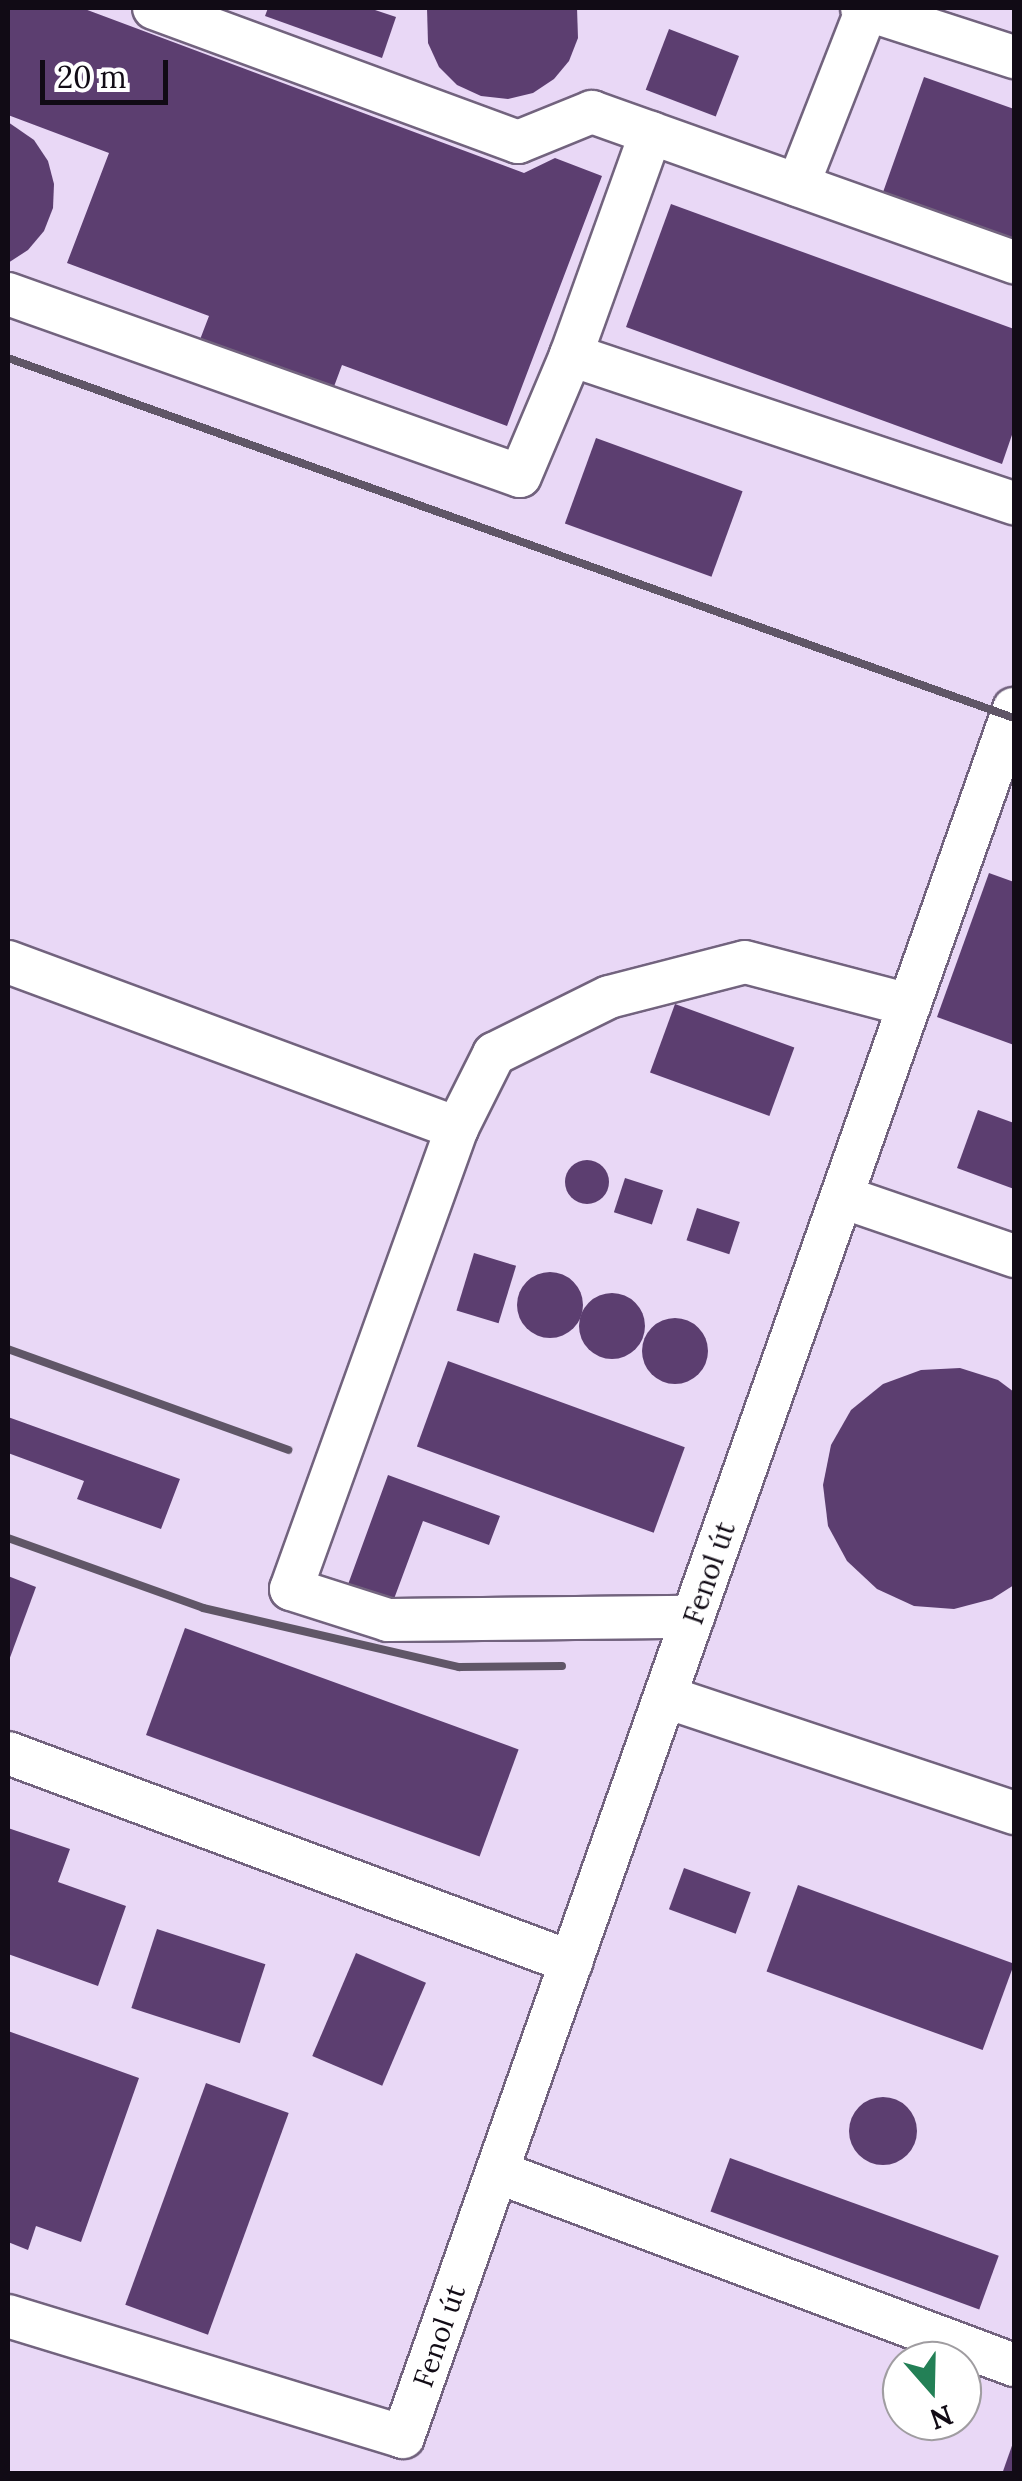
<!DOCTYPE html>
<meta charset="utf-8">
<style>
body{margin:0}
#map{position:relative;width:1022px;height:2481px;overflow:hidden;background:#e9d8f6;font-family:Lora,serif}
div>[style]{position:absolute}
.building>*{inset:0;background:#5c3e70;transform-origin:0 0}
.round{border-radius:50%}
.roads{filter:drop-shadow(2px 0 #72637e) drop-shadow(-2px 0 #72637e) drop-shadow(0 2px #72637e) drop-shadow(0 -2px #72637e)}
.minor>*{height:42px;margin:-21px;padding:0 21px;transform-origin:21px;border-radius:21px;background:#fff}
.rail>*{height:8px;margin:-4px;padding:0 4px;transform-origin:4px;border-radius:4px;background:#605667}
span{translate:-50% -50%;white-space:nowrap;text-align:center;line-height:1.15;-webkit-text-stroke:10px #fff;paint-order:stroke}
.street-label{font-size:28px;color:#110b15}
.frame{position:absolute;inset:0;border:10px solid #110b15;pointer-events:none}
.north{position:absolute;left:882px;top:2341px;width:100px;height:100px;box-sizing:border-box;background:#fff;border:2px solid #a09da1;border-radius:50%;rotate:160deg;font-size:28px;font-weight:700;line-height:40px;text-align:center;color:#110b15}
.north::after{content:'';display:block;margin:auto;width:35px;height:45px;background:#238056;clip-path:polygon(50% 0,100% 100%,50% 72%,0 100%)}
.scale{position:absolute;left:40px;top:60px;width:128px;height:45px;box-sizing:border-box;border:5px solid #110b15;border-top:0;padding-left:12px;font-size:30px;line-height:35px;white-space:nowrap;color:#110b15;-webkit-text-stroke:8px #fff;paint-order:stroke}
</style>
<div id="map">
<div class="building">
<i style="clip-path:polygon(8px 8px,82px 8px,524px 173px,555px 158px,602px 176px,507px 426px,342px 365px,329px 400px,196px 350px,209px 316px,67px 263px,109px 153px,8px 115px)"></i>
<i style="clip-path:polygon(268px 8px,369px 8px,396px 17px,382px 58px,265px 16px)"></i>
<i style="clip-path:polygon(427px 8px,577px 8px,578px 38px,569px 61px,554px 79px,533px 93px,508px 99px,481px 96px,457px 85px,439px 67px,428px 43px)"></i>
<i style="left:669px;top:29px;width:75px;height:65px;rotate:21deg"></i>
<i style="clip-path:polygon(924px 77px,1014px 109px,1014px 242px,882px 195px)"></i>
<i style="clip-path:polygon(8px 122px,34px 140px,48px 161px,54px 184px,53px 208px,44px 231px,28px 250px,8px 263px)"></i>
<i style="clip-path:polygon(671px 204px,1014px 329px,1014px 429px,1002px 464px,626px 327px)"></i>
<i style="left:596px;top:438px;width:156px;height:91px;rotate:20deg"></i>
<i style="clip-path:polygon(989px 873px,1014px 882px,1014px 1045px,937px 1017px)"></i>
<i style="left:675px;top:1004px;width:127px;height:73px;rotate:20deg"></i>
<i style="clip-path:polygon(978px 1110px,1014px 1123px,1014px 1189px,957px 1168px)"></i>
<i class="round" style="left:565px;top:1160px;width:44px;height:44px"></i>
<i style="left:625px;top:1178px;width:40px;height:36px;rotate:18deg"></i>
<i style="left:697px;top:1208px;width:45px;height:34px;rotate:18deg"></i>
<i style="left:474px;top:1253px;width:44px;height:60px;rotate:17deg"></i>
<i class="round" style="left:517px;top:1272px;width:66px;height:66px"></i>
<i class="round" style="left:579px;top:1293px;width:66px;height:66px"></i>
<i class="round" style="left:642px;top:1318px;width:66px;height:66px"></i>
<i style="left:448px;top:1361px;width:252px;height:91px;rotate:20deg"></i>
<i style="clip-path:polygon(960px 1368px,998px 1380px,1014px 1392px,1014px 1585px,992px 1599px,954px 1609px,914px 1606px,877px 1589px,847px 1561px,828px 1526px,823px 1485px,831px 1445px,851px 1410px,883px 1384px,921px 1370px)"></i>
<i style="clip-path:polygon(8px 1417px,180px 1479px,161px 1529px,77px 1499px,84px 1481px,8px 1453px)"></i>
<i style="clip-path:polygon(388px 1475px,500px 1516px,489px 1545px,423px 1521px,391px 1607px,346px 1590px)"></i>
<i style="clip-path:polygon(8px 1576px,36px 1587px,8px 1663px)"></i>
<i style="left:185px;top:1628px;width:355px;height:114px;rotate:20deg"></i>
<i style="clip-path:polygon(8px 1828px,70px 1849px,58px 1882px,126px 1906px,98px 1986px,8px 1954px)"></i>
<i style="left:684px;top:1868px;width:71px;height:44px;rotate:20deg"></i>
<i style="left:798px;top:1885px;width:230px;height:92px;rotate:20deg"></i>
<i style="left:157px;top:1929px;width:114px;height:83px;rotate:18deg"></i>
<i style="left:356px;top:1953px;width:76px;height:112px;rotate:23deg"></i>
<i style="clip-path:polygon(8px 2031px,139px 2078px,81px 2242px,36px 2226px,28px 2250px,8px 2242px)"></i>
<i style="left:206px;top:2083px;width:88px;height:236px;rotate:20deg"></i>
<i class="round" style="left:849px;top:2097px;width:68px;height:68px"></i>
<i style="left:730px;top:2158px;width:286px;height:57px;rotate:20deg"></i>
<i style="clip-path:polygon(1014px 2440px,1014px 2474px,1002px 2474px)"></i>
</div>
<div class="roads">
<div class="minor">
<i style="left:154px;top:8px;width:388px;rotate:20.2deg"></i>
<i style="left:518px;top:142px;width:80px;rotate:-22.1deg"></i>
<i style="left:592px;top:112px;width:448px;rotate:19.6deg"></i>
<i style="left:862px;top:8px;width:160px;rotate:17.9deg"></i>
<i style="left:798px;top:185px;width:189px;rotate:-68.6deg"></i>
<i style="left:8px;top:294px;width:543px;rotate:19.57deg"></i>
<i style="left:520px;top:476px;width:131px;rotate:-67.1deg"></i>
<i style="left:571px;top:355px;width:467px;rotate:18.5deg"></i>
<i style="left:571px;top:355px;width:236px;rotate:-70.2deg"></i>
<i style="left:8px;top:962px;width:479px;rotate:20.3deg"></i>
<i style="left:457px;top:1128px;width:83px;rotate:-63.4deg"></i>
<i style="left:494px;top:1054px;width:128px;rotate:-26.4deg"></i>
<i style="left:609px;top:997px;width:140px;rotate:-14.4deg"></i>
<i style="left:745px;top:962px;width:170px;rotate:14.7deg"></i>
<i style="left:457px;top:1128px;width:490px;rotate:109.8deg"></i>
<i style="left:291px;top:1589px;width:102px;rotate:17.7deg"></i>
<i style="left:388px;top:1620px;width:305px;rotate:-0.6deg"></i>
<i style="left:842px;top:1197px;width:182px;rotate:18.9deg"></i>
<i style="left:666px;top:1697px;width:367px;rotate:18.4deg"></i>
<i style="left:8px;top:1753px;width:601px;rotate:20.37deg"></i>
<i style="left:497px;top:2172px;width:552px;rotate:20.47deg"></i>
<i style="left:8px;top:2316px;width:413px;rotate:17deg"></i>
<i style="left:403px;top:2437px;width:1833px;rotate:-70.53deg"></i>
</div>
</div>
<div class="rail">
<i style="left:8px;top:358px;width:1068px;rotate:19.69deg"></i>
<i style="left:8px;top:1349px;width:298px;rotate:19.8deg"></i>
<i style="left:8px;top:1538px;width:207px;rotate:19.7deg"></i>
<i style="left:203px;top:1608px;width:263px;rotate:13deg"></i>
<i style="left:459px;top:1667px;width:103px;rotate:-0.6deg"></i>
</div>
<div class="street-label">
<span style="left:709px;top:1573px;rotate:-71deg">Fenol út</span>
<span style="left:439px;top:2336px;rotate:-71deg">Fenol út</span>
</div>
<div class="frame"></div>
<div class="north">N</div>
<div class="scale">20 m</div>
</div>
